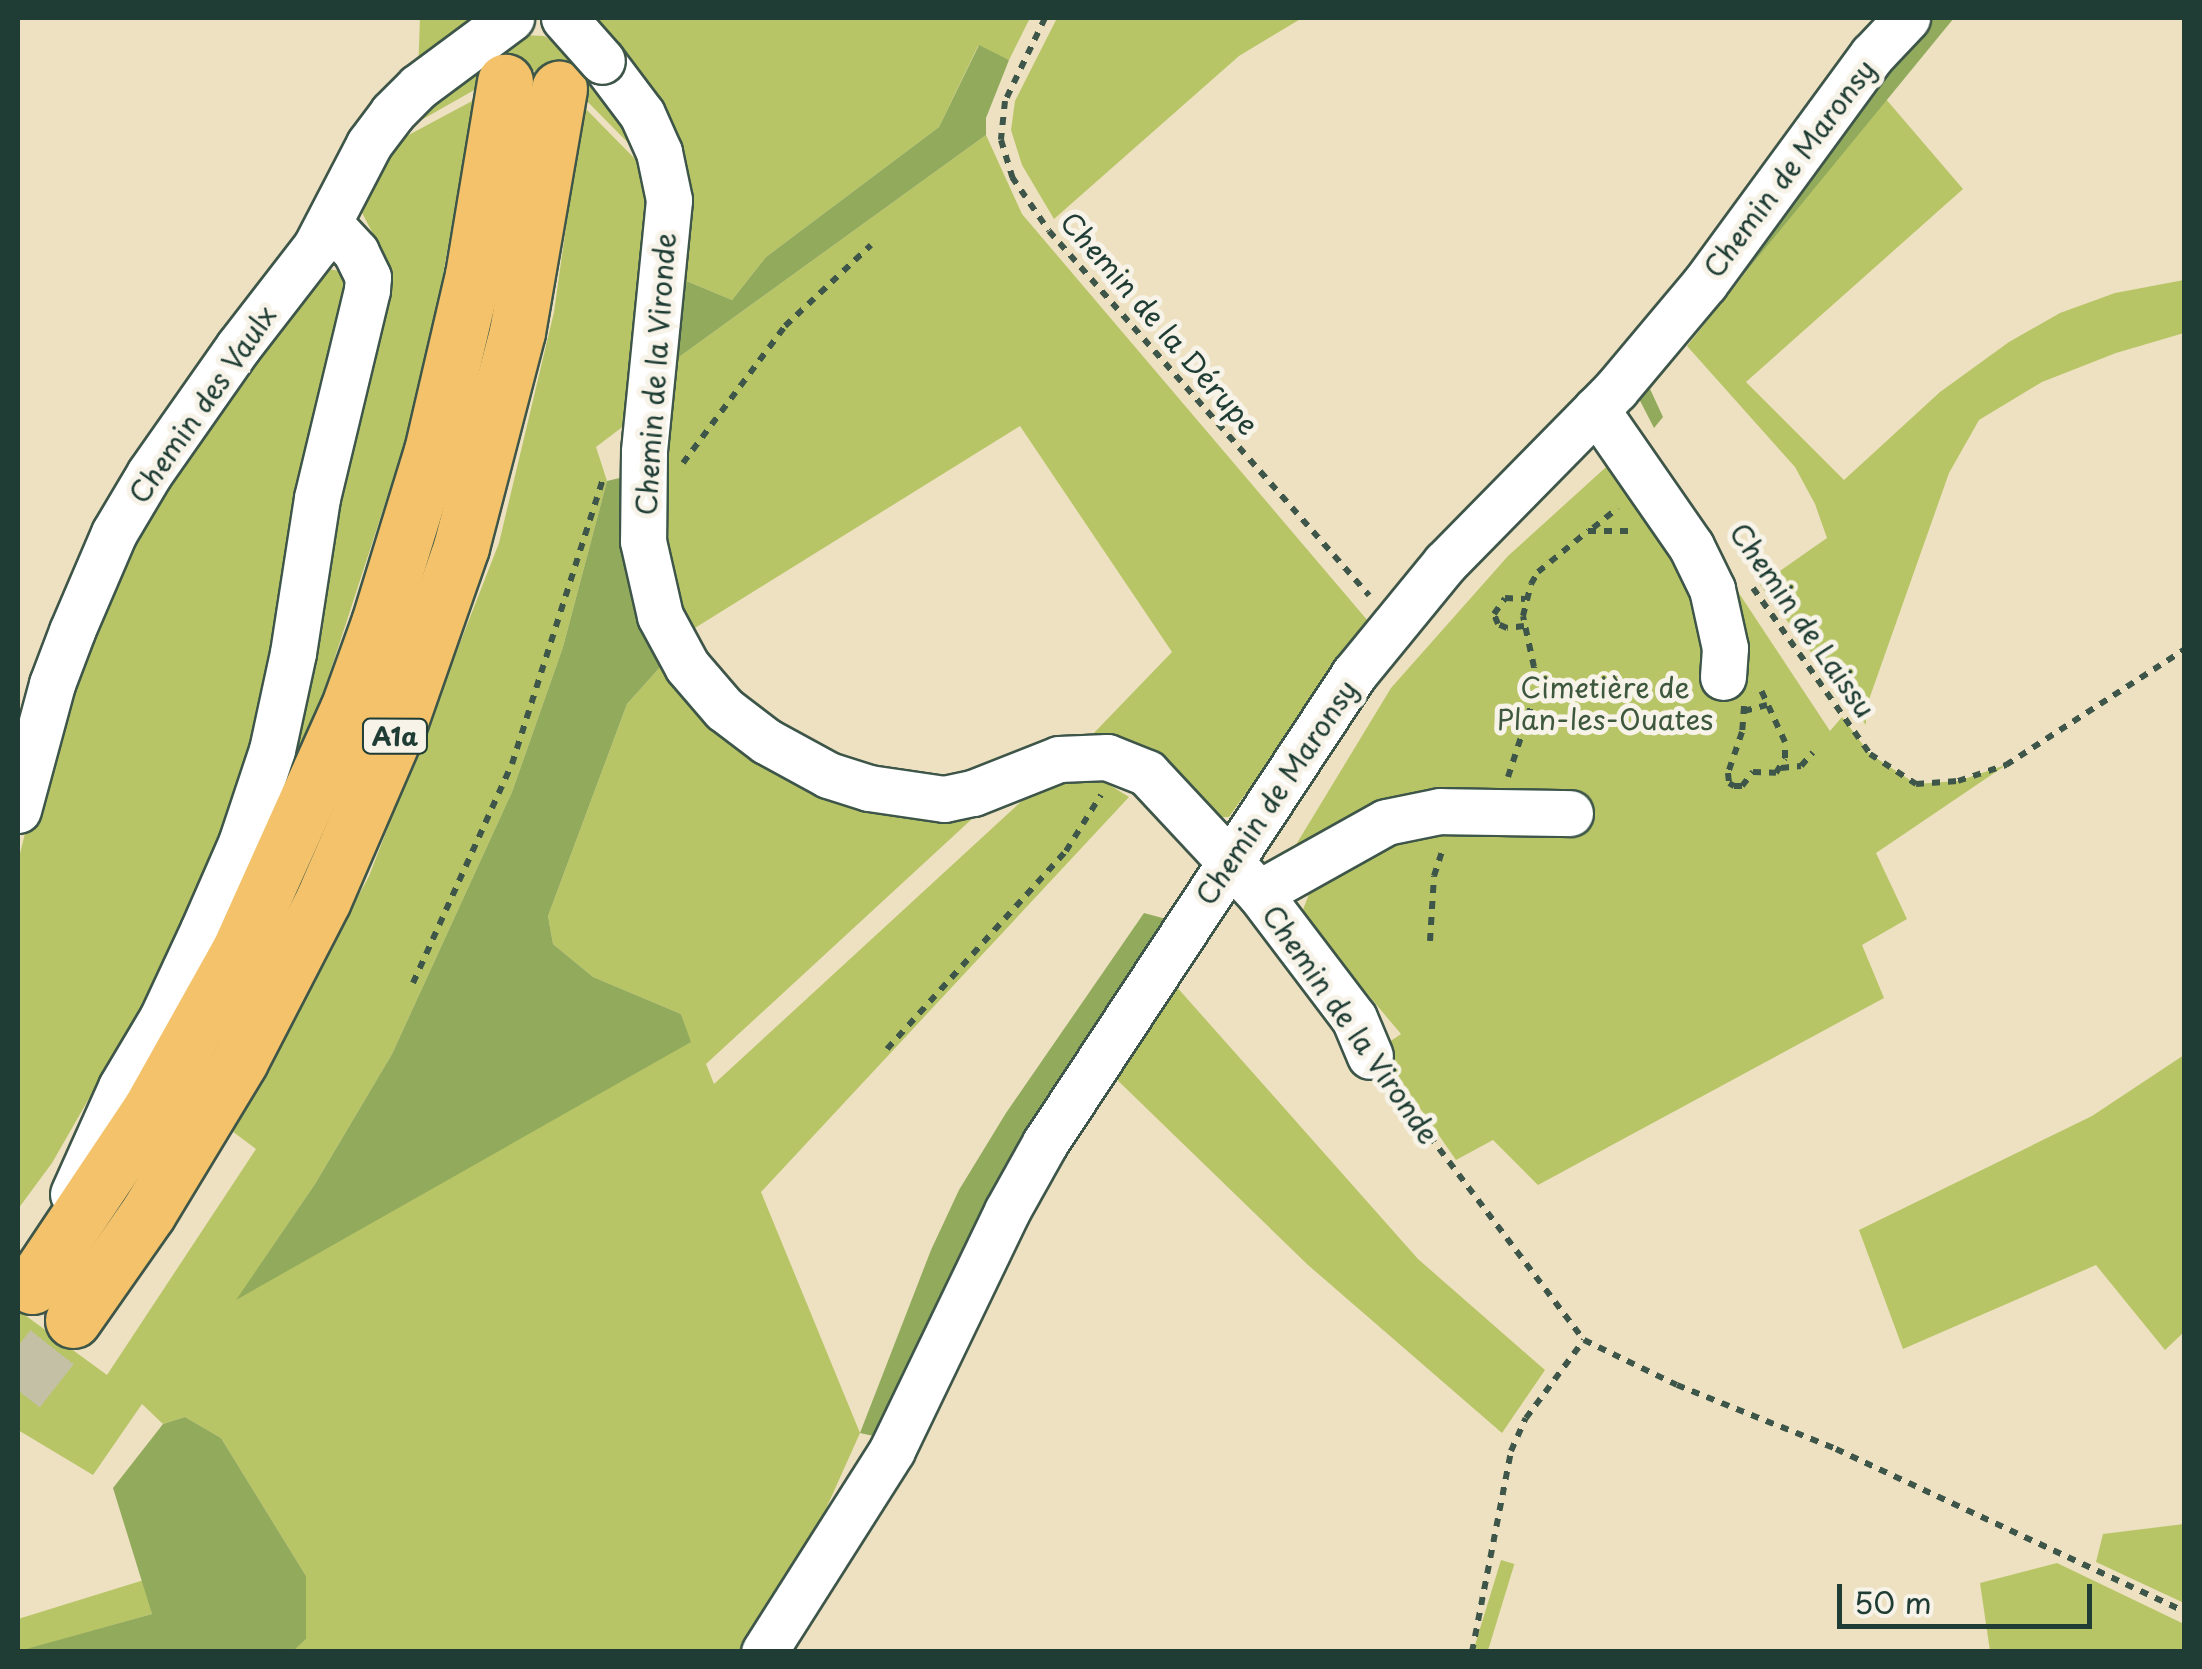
<!DOCTYPE html>
<meta charset="utf-8">
<style>
body{margin:0}
#map{position:relative;width:2202px;height:1669px;overflow:hidden;background:#ede1c1;font-family:"Playpen Sans",sans-serif}
div>[style]{position:absolute}
.green>*{inset:0;background:#b8c567;transform-origin:0 0}
.forest>*{inset:0;background:#92aa5c}
.highway-tunnel>*{height:55px;margin-top:-27.5px;transform-origin:0;background:repeating-linear-gradient(90deg,#c4c0a5 0 55px,transparent 0 83px)}
.path>*{height:6px;margin-top:-3px;transform-origin:0;background:repeating-linear-gradient(90deg,#3e5649 0 8px,transparent 0 16px)}
.roads{filter:drop-shadow(2px 0 #3e5649) drop-shadow(-2px 0 #3e5649) drop-shadow(0 2px #3e5649) drop-shadow(0 -2px #3e5649)}
.minor>*{height:45px;margin:-22.5px;padding:0 22.5px;transform-origin:22.5px;border-radius:22.5px;background:#fff}
.highway>*{height:55px;margin:-27.5px;padding:0 27.5px;transform-origin:27.5px;border-radius:27.5px;background:#f3c26a}
.bridges{filter:drop-shadow(2px 0 #3e5649) drop-shadow(-2px 0 #3e5649) drop-shadow(0 2px #3e5649) drop-shadow(0 -2px #3e5649)}
.minor-bridge>*{height:45px;margin:-22.5px;padding:0 22.5px;transform-origin:22.5px;border-radius:22.5px;background:#fff}
span{translate:-50% -50%;white-space:nowrap;text-align:center;line-height:1.15;-webkit-text-stroke:10px #f7f3e8;paint-order:stroke}
.shield-label span{padding:2px 8px;background:#f7f3e8;border:2px solid;border-radius:8px;-webkit-text-stroke-width:0}
.shield-label{font-size:25px;color:#1f3d34;font-weight:700}
.street-label{font-size:28px;color:#1f3d34}
.park-label{font-size:28px;color:#3e583e}
.frame{position:absolute;inset:0;border:20px solid #1f3d34;pointer-events:none}
.scale{position:absolute;left:1837px;top:1584px;width:255px;height:45px;box-sizing:border-box;border:5px solid #1f3d34;border-top:0;padding-left:12px;font-size:30px;line-height:35px;white-space:nowrap;color:#1f3d34;-webkit-text-stroke:8px #f7f3e8;paint-order:stroke}
</style>
<div id="map">
<div class="green">
<i style="clip-path:polygon(420px 18px,487px 18px,418px 72px)"></i>
<i style="clip-path:polygon(590px 18px,1030px 18px,1009px 60px,978px 46px,939px 127px,766px 257px,732px 300px,672px 275px,682px 235px)"></i>
<i style="clip-path:polygon(1057px 18px,1302px 18px,1239px 56px,1054px 219px,1022px 165px,1011px 130px,1015px 101px)"></i>
<i style="clip-path:polygon(522px 35px,544px 36px,579px 57px,602px 81px,647px 149px,656px 210px,625px 425px,596px 447px,607px 481px,563px 647px,512px 792px,392px 1054px,315px 1184px,238px 1298px,690px 1042px,681px 1014px,593px 977px,553px 944px,548px 916px,627px 704px,662px 665px,713px 724px,817px 791px,892px 812px,934px 817px,986px 806px,706px 1064px,714px 1084px,1049px 776px,1095px 776px,1129px 797px,761px 1192px,860px 1433px,821px 1520px,740px 1651px,292px 1651px,306px 1639px,306px 1576px,221px 1438px,185px 1417px,163px 1424px,142px 1404px,93px 1475px,18px 1430px,18px 1310px,107px 1375px,256px 1149px,232px 1131px,369px 876px,499px 543px,554px 312px,583px 106px,640px 164px,647px 162px,575px 89px,549px 73px,532px 71px,516px 71px,492px 80px,386px 140px,403px 119px,465px 69px,497px 45px)"></i>
<i style="clip-path:polygon(1885px 98px,1963px 189px,1746px 382px,1844px 480px,1940px 392px,2009px 342px,2060px 313px,2115px 293px,2184px 280px,2184px 333px,2116px 353px,2042px 382px,1979px 420px,1949px 473px,1866px 708px,1866px 725px,1760px 585px,1827px 538px,1815px 504px,1795px 467px,1687px 346px)"></i>
<i style="clip-path:polygon(474px 100px,423px 387px,306px 746px,252px 748px,200px 894px,154px 985px,52px 1163px,18px 1209px,18px 862px,57px 701px,154px 488px,322px 268px,340px 271px,385px 257px,357px 203px,388px 146px)"></i>
<i style="clip-path:polygon(986px 135px,1022px 214px,1368px 621px,1229px 817px,1208px 817px,1092px 735px,1172px 652px,1020px 426px,682px 636px,663px 591px,668px 365px)"></i>
<i style="clip-path:polygon(1637px 439px,1830px 731px,1842px 717px,1870px 754px,1916px 784px,1958px 781px,2006px 765px,1876px 853px,1907px 919px,1862px 945px,1884px 998px,1538px 1185px,1493px 1140px,1456px 1160px,1379px 1049px,1401px 1034px,1301px 915px,1315px 878px,1294px 848px,1391px 688px,1508px 556px)"></i>
<i style="clip-path:polygon(1175px 985px,1418px 1259px,1545px 1370px,1502px 1433px,1308px 1265px,1109px 1072px)"></i>
<i style="clip-path:polygon(2184px 1055px,2184px 1332px,2165px 1350px,2096px 1265px,1903px 1349px,1859px 1230px,2092px 1116px)"></i>
<i style="clip-path:polygon(2184px 1524px,2184px 1603px,2096px 1562px,2103px 1534px)"></i>
<i style="left:1501px;top:1560px;width:14px;height:92px;rotate:17deg"></i>
<i style="clip-path:polygon(2057px 1563px,2184px 1624px,2184px 1651px,1990px 1651px,1980px 1583px)"></i>
<i style="clip-path:polygon(144px 1580px,152px 1614px,18px 1652px,18px 1619px)"></i>
</div>
<div class="forest">
<i style="clip-path:polygon(1926px 18px,1954px 18px,1650px 389px,1663px 417px,1654px 428px,1634px 389px)"></i>
<i style="clip-path:polygon(979px 45px,1009px 60px,986px 118px,986px 135px,668px 365px,672px 275px,732px 300px,766px 257px,939px 127px)"></i>
<i style="clip-path:polygon(628px 476px,662px 665px,627px 704px,548px 916px,553px 944px,593px 977px,681px 1014px,691px 1042px,236px 1300px,315px 1184px,392px 1054px,512px 792px,563px 647px,607px 481px)"></i>
<i style="clip-path:polygon(1144px 913px,1166px 919px,878px 1437px,860px 1433px,931px 1250px,959px 1190px,1006px 1113px)"></i>
<i style="clip-path:polygon(185px 1417px,221px 1438px,306px 1576px,306px 1639px,292px 1652px,19px 1651px,152px 1614px,113px 1488px,163px 1424px)"></i>
</div>
<div class="highway-tunnel">
<i style="left:18px;top:1390px;width:89px;rotate:-51.8deg"></i>
</div>
<div class="path">
<i style="left:1045px;top:18px;width:92px;rotate:115.7deg"></i>
<i style="left:1005px;top:101px;width:39px;rotate:96deg"></i>
<i style="left:1001px;top:140px;width:39px;rotate:73deg"></i>
<i style="left:1012px;top:177px;width:65px;rotate:55.6deg"></i>
<i style="left:1049px;top:231px;width:485px;rotate:48.7deg"></i>
<i style="left:683px;top:463px;width:171px;rotate:-53.3deg"></i>
<i style="left:785px;top:326px;width:118px;rotate:-43.3deg"></i>
<i style="left:1593px;top:528px;width:32px;rotate:-39deg"></i>
<i style="left:1753px;top:588px;width:203px;rotate:54.8deg"></i>
<i style="left:1870px;top:754px;width:55px;rotate:33.1deg"></i>
<i style="left:1916px;top:784px;width:42px;rotate:-4.1deg"></i>
<i style="left:1958px;top:781px;width:51px;rotate:-18.4deg"></i>
<i style="left:2006px;top:765px;width:212px;rotate:-32.9deg"></i>
<i style="left:1524px;top:626px;width:17px;rotate:173deg"></i>
<i style="left:1507px;top:628px;width:10px;rotate:-156deg"></i>
<i style="left:1498px;top:624px;width:11px;rotate:-112deg"></i>
<i style="left:1494px;top:614px;width:19px;rotate:-55deg"></i>
<i style="left:1505px;top:598px;width:20px;rotate:3deg"></i>
<i style="left:1744px;top:706px;width:26px;rotate:94deg"></i>
<i style="left:1742px;top:732px;width:43px;rotate:108.9deg"></i>
<i style="left:1728px;top:773px;width:10px;rotate:84deg"></i>
<i style="left:1729px;top:783px;width:6px;rotate:31deg"></i>
<i style="left:1734px;top:786px;width:8px"></i>
<i style="left:1742px;top:786px;width:18px;rotate:-52deg"></i>
<i style="left:1753px;top:772px;width:23px;rotate:2deg"></i>
<i style="left:1776px;top:773px;width:17px;rotate:-59deg"></i>
<i style="left:1785px;top:758px;width:16px;rotate:-90deg"></i>
<i style="left:1785px;top:742px;width:60px;rotate:-114.8deg"></i>
<i style="left:1744px;top:711px;width:24px;rotate:-15deg"></i>
<i style="left:1781px;top:768px;width:20px;rotate:-6deg"></i>
<i style="left:1801px;top:766px;width:18px;rotate:-49deg"></i>
<i style="left:1508px;top:777px;width:81px;rotate:-72deg"></i>
<i style="left:1533px;top:700px;width:33px;rotate:-88deg"></i>
<i style="left:1534px;top:667px;width:52px;rotate:-102.2deg"></i>
<i style="left:1523px;top:616px;width:33px;rotate:-76deg"></i>
<i style="left:1531px;top:584px;width:14px;rotate:-60deg"></i>
<i style="left:1538px;top:572px;width:65px;rotate:-39.4deg"></i>
<i style="left:1588px;top:531px;width:44px"></i>
<i style="left:1430px;top:941px;width:65px;rotate:-86.5deg"></i>
<i style="left:1434px;top:876px;width:28px;rotate:-72deg"></i>
<i style="left:413px;top:983px;width:240px;rotate:-65.7deg"></i>
<i style="left:512px;top:764px;width:300px;rotate:-72.3deg"></i>
<i style="left:887px;top:1049px;width:267px;rotate:-47.9deg"></i>
<i style="left:1066px;top:851px;width:66px;rotate:-58deg"></i>
<i style="left:1391px;top:1085px;width:320px;rotate:52.9deg"></i>
<i style="left:1584px;top:1340px;width:103px;rotate:25.8deg"></i>
<i style="left:1677px;top:1385px;width:171px;rotate:21.9deg"></i>
<i style="left:1836px;top:1449px;width:384px;rotate:25deg"></i>
<i style="left:1472px;top:1652px;width:205px;rotate:-79deg"></i>
<i style="left:1511px;top:1451px;width:36px;rotate:-66deg"></i>
<i style="left:1526px;top:1418px;width:97px;rotate:-53.4deg"></i>
</div>
<div class="roads">
<div class="minor">
<i style="left:602px;top:61px;width:66px;rotate:53deg"></i>
<i style="left:642px;top:114px;width:42px;rotate:65.9deg"></i>
<i style="left:659px;top:152px;width:49px;rotate:78.2deg"></i>
<i style="left:669px;top:200px;width:253px;rotate:95.7deg"></i>
<i style="left:644px;top:452px;width:89px;rotate:90.6deg"></i>
<i style="left:643px;top:541px;width:77px;rotate:77.2deg"></i>
<i style="left:660px;top:616px;width:57px;rotate:61.6deg"></i>
<i style="left:687px;top:666px;width:57px;rotate:49.3deg"></i>
<i style="left:724px;top:709px;width:53px;rotate:37.3deg"></i>
<i style="left:766px;top:741px;width:71px;rotate:28.7deg"></i>
<i style="left:828px;top:775px;width:43px;rotate:17.6deg"></i>
<i style="left:869px;top:788px;width:76px;rotate:8.3deg"></i>
<i style="left:944px;top:799px;width:30px;rotate:-12deg"></i>
<i style="left:973px;top:793px;width:92px;rotate:-21.6deg"></i>
<i style="left:1059px;top:759px;width:48px;rotate:-2.4deg"></i>
<i style="left:1107px;top:757px;width:43px;rotate:21.8deg"></i>
<i style="left:1147px;top:773px;width:164px;rotate:47deg"></i>
<i style="left:1259px;top:893px;width:157px;rotate:52.8deg"></i>
<i style="left:1354px;top:1018px;width:41px;rotate:67.2deg"></i>
<i style="left:1596px;top:409px;width:167px;rotate:55.3deg"></i>
<i style="left:1691px;top:546px;width:48px;rotate:64deg"></i>
<i style="left:1712px;top:589px;width:60px;rotate:77.6deg"></i>
<i style="left:1725px;top:648px;width:29px;rotate:94deg"></i>
<i style="left:18px;top:810px;width:131px;rotate:-74.9deg"></i>
<i style="left:52px;top:684px;width:57px;rotate:-69.3deg"></i>
<i style="left:72px;top:631px;width:107px;rotate:-66.8deg"></i>
<i style="left:114px;top:533px;width:69px;rotate:-59.3deg"></i>
<i style="left:149px;top:474px;width:155px;rotate:-55deg"></i>
<i style="left:238px;top:347px;width:128px;rotate:-52.3deg"></i>
<i style="left:316px;top:246px;width:115px;rotate:-62.5deg"></i>
<i style="left:369px;top:144px;width:39px;rotate:-53deg"></i>
<i style="left:392px;top:113px;width:37px;rotate:-45deg"></i>
<i style="left:418px;top:87px;width:116px;rotate:-36.6deg"></i>
<i style="left:1259px;top:893px;width:145px;rotate:-29.2deg"></i>
<i style="left:1386px;top:822px;width:55px;rotate:-11.5deg"></i>
<i style="left:1440px;top:811px;width:130px;rotate:0.9deg"></i>
<i style="left:73px;top:1194px;width:117px;rotate:-65.8deg"></i>
<i style="left:121px;top:1087px;width:80px;rotate:-59.3deg"></i>
<i style="left:162px;top:1018px;width:97px;rotate:-65deg"></i>
<i style="left:203px;top:930px;width:95px;rotate:-66.4deg"></i>
<i style="left:241px;top:843px;width:98px;rotate:-71.6deg"></i>
<i style="left:272px;top:750px;width:99px;rotate:-77.8deg"></i>
<i style="left:293px;top:653px;width:157px;rotate:-81.2deg"></i>
<i style="left:317px;top:498px;width:214px;rotate:-76.5deg"></i>
<i style="left:367px;top:290px;width:13px;rotate:-86deg"></i>
<i style="left:368px;top:277px;width:28px;rotate:-116deg"></i>
<i style="left:356px;top:252px;width:40px;rotate:-133deg"></i>
<i style="left:764px;top:1652px;width:239px;rotate:-57.6deg"></i>
<i style="left:892px;top:1450px;width:265px;rotate:-64.3deg"></i>
<i style="left:1007px;top:1211px;width:78px;rotate:-60.8deg"></i>
<i style="left:1045px;top:1143px;width:562px;rotate:-56.62deg"></i>
<i style="left:1354px;top:674px;width:144px;rotate:-50.7deg"></i>
<i style="left:1445px;top:563px;width:244px;rotate:-45.5deg"></i>
<i style="left:1616px;top:389px;width:138px;rotate:-50deg"></i>
<i style="left:1705px;top:283px;width:283px;rotate:-53.8deg"></i>
<i style="left:1872px;top:55px;width:51px;rotate:-46.6deg"></i>
</div>
<div class="highway">
<i style="left:32px;top:1286px;width:212px;rotate:-56.2deg"></i>
<i style="left:150px;top:1110px;width:182px;rotate:-60.8deg"></i>
<i style="left:239px;top:951px;width:265px;rotate:-65.8deg"></i>
<i style="left:348px;top:709px;width:91px;rotate:-70.2deg"></i>
<i style="left:379px;top:623px;width:180px;rotate:-72.9deg"></i>
<i style="left:432px;top:451px;width:181px;rotate:-76.9deg"></i>
<i style="left:473px;top:275px;width:196px;rotate:-80.6deg"></i>
<i style="left:73px;top:1320px;width:131px;rotate:-55deg"></i>
<i style="left:148px;top:1213px;width:178px;rotate:-58.8deg"></i>
<i style="left:240px;top:1061px;width:181px;rotate:-62.7deg"></i>
<i style="left:323px;top:900px;width:189px;rotate:-66.6deg"></i>
<i style="left:398px;top:727px;width:191px;rotate:-70.7deg"></i>
<i style="left:461px;top:547px;width:222px;rotate:-75.4deg"></i>
<i style="left:517px;top:332px;width:247px;rotate:-80.2deg"></i>
</div>
</div>
<div class="bridges">
<div class="minor-bridge">
<i style="left:564px;top:18px;width:57px;rotate:48.5deg"></i>
</div>
</div>
<div class="shield-label">
<span style="left:395px;top:736px">A1a</span>
</div>
<div class="street-label">
<span style="left:1789px;top:168px;rotate:-53deg">Chemin de Maronsy</span>
<span style="left:1160px;top:323px;rotate:49deg">Chemin de la Dérupe</span>
<span style="left:655px;top:374px;rotate:-86deg">Chemin de la Vironde</span>
<span style="left:202px;top:404px;rotate:-55deg">Chemin des Vaulx</span>
<span style="left:1803px;top:620px;rotate:55deg">Chemin de Laissu</span>
<span style="left:1276px;top:792px;rotate:-56deg">Chemin de Maronsy</span>
<span style="left:1351px;top:1024px;rotate:55deg">Chemin de la Vironde</span>
</div>
<div class="park-label">
<span style="left:1605px;top:703px">Cimetière de<br>Plan-les-Ouates</span>
</div>
<div class="frame"></div>
<div class="scale">50 m</div>
</div>
